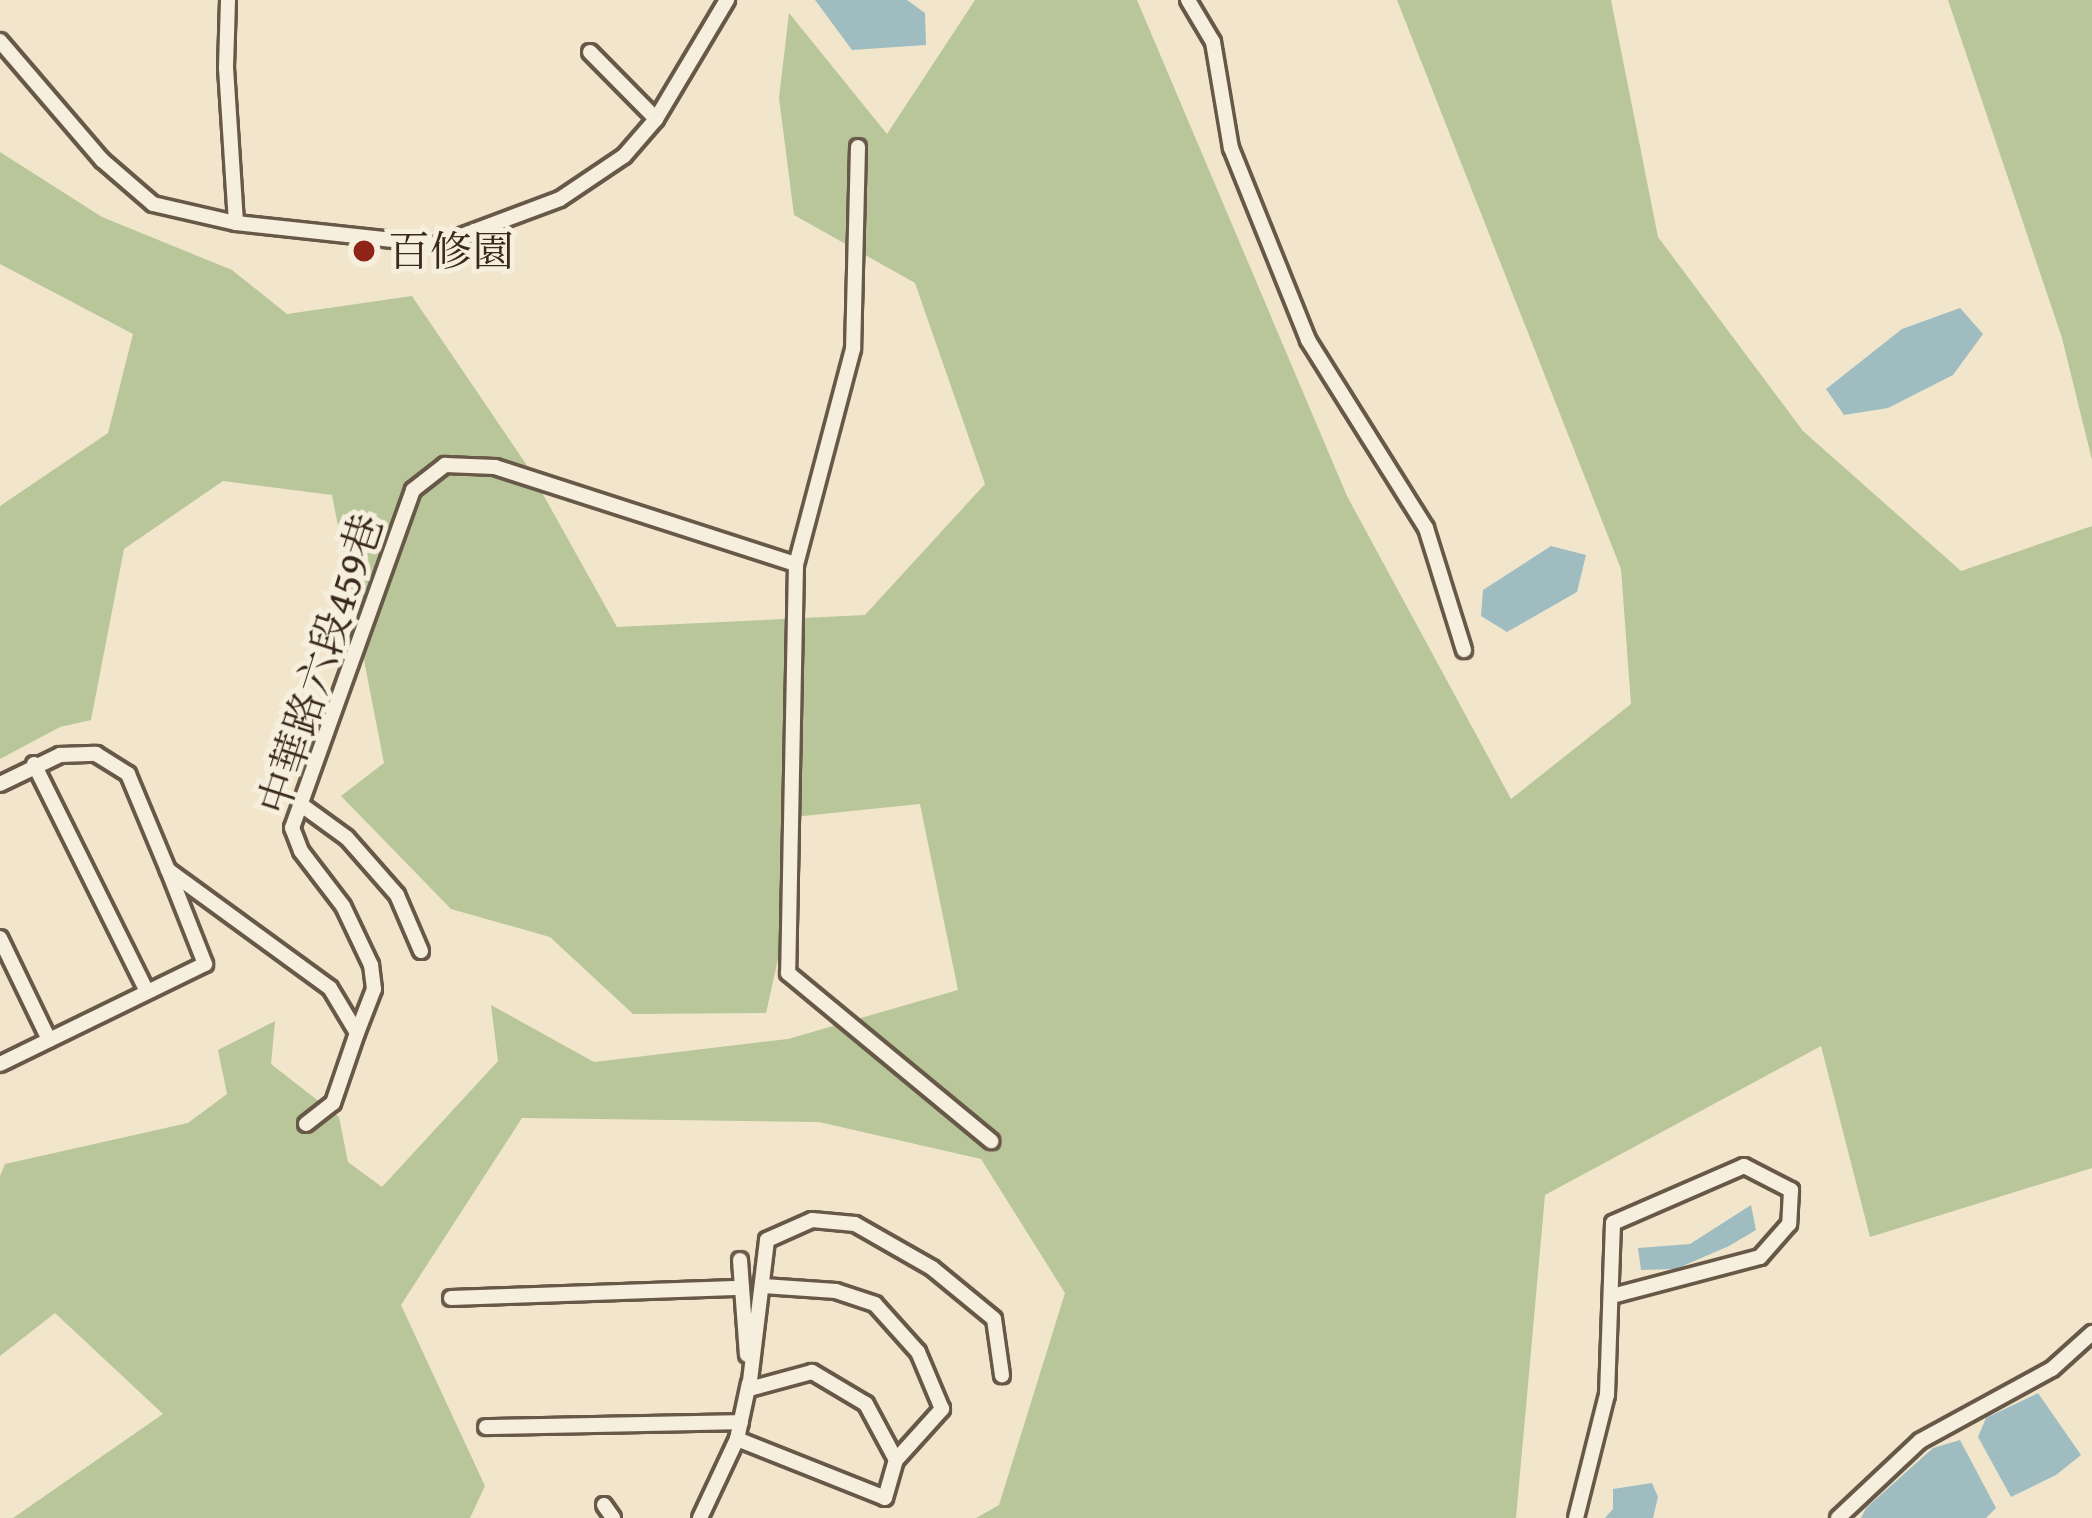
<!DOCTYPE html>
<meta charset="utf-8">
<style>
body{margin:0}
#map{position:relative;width:2092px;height:1518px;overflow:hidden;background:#f1e6cb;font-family:"Gentium Book Plus","Noto Serif TC",serif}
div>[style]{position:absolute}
.green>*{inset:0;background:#b8c699}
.water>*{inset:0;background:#9fbdc1}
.roads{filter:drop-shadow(3px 0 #685848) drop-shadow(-3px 0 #685848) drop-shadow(0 3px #685848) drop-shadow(0 -3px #685848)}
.lane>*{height:14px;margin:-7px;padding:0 7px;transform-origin:7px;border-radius:7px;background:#f6efdd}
.dots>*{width:33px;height:33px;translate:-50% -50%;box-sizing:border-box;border:6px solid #f6efdd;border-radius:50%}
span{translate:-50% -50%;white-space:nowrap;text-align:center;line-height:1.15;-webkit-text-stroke:10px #f6efdd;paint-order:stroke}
.poi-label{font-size:42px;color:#3a291c}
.left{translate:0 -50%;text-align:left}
.street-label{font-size:42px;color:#3a291c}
</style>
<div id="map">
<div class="green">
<i style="clip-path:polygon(975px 0,1137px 0,1347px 496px,1511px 799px,1631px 704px,1621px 569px,1397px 0,1611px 0,1658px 237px,1803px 431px,1961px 571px,2092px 526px,2092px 1168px,1870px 1237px,1821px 1046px,1545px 1195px,1516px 1518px,976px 1518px,999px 1505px,1065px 1293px,981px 1159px,819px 1122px,522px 1118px,401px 1305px,485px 1486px,470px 1518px,13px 1518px,163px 1414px,55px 1313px,0 1356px,0 1176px,5px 1164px,188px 1123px,227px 1094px,218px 1050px,275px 1021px,271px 1064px,339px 1117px,348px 1162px,382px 1187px,498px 1061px,491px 1005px,594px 1062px,788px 1039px,958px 990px,920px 804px,793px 817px,791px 901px,766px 1013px,633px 1014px,550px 937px,451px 909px,341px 796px,384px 763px,332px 495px,223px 481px,124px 549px,91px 720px,60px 727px,0 759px,0 506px,108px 433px,133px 334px,0 264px,0 152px,102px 217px,232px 270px,287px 314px,412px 296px,526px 464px,617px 627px,865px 615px,985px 484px,915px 283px,794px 215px,779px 98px,789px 13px,887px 134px)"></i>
<i style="clip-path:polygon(1948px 0,2092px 0,2092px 460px,2062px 338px)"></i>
</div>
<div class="water">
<i style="clip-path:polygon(815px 0,907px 0,925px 13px,926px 45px,852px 50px)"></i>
<i style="clip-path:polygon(1960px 308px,1983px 334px,1953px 375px,1888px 408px,1844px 415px,1826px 389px,1902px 329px)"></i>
<i style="clip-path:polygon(1551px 546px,1586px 555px,1577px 592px,1507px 632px,1481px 616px,1483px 590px)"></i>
<i style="clip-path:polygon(1751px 1205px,1756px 1230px,1729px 1246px,1676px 1269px,1641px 1270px,1638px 1248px,1690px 1244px)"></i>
<i style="clip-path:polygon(2038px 1393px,2081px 1455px,2056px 1475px,2011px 1497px,1978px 1437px,1986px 1418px)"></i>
<i style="clip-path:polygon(1960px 1440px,1996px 1508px,1986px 1518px,1861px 1518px,1866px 1508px,1933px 1448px)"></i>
<i style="clip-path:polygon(1652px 1483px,1658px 1497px,1653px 1518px,1605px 1518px,1613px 1509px,1613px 1489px)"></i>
</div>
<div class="roads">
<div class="lane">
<i style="left:228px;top:0;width:68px;rotate:91.7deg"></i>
<i style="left:226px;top:68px;width:155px;rotate:86.3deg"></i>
<i style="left:1188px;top:0;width:49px;rotate:59.2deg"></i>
<i style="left:1213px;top:42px;width:108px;rotate:80.4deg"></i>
<i style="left:1231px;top:148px;width:207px;rotate:68.1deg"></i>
<i style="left:1308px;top:340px;width:222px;rotate:57.9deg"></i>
<i style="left:1426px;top:528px;width:128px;rotate:72.7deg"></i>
<i style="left:0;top:41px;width:157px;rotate:49.4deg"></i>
<i style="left:102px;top:160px;width:67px;rotate:40.8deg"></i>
<i style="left:153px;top:204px;width:85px;rotate:12.9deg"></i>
<i style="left:236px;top:223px;width:202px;rotate:6.2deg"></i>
<i style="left:437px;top:245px;width:131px;rotate:-20.5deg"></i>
<i style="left:560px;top:199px;width:77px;rotate:-33.9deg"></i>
<i style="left:624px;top:156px;width:49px;rotate:-49.1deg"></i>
<i style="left:656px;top:119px;width:139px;rotate:-59.2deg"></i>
<i style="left:590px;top:52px;width:94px;rotate:45.4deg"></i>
<i style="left:858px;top:147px;width:202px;rotate:91.4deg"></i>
<i style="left:853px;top:349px;width:222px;rotate:104.8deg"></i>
<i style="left:796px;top:564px;width:409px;rotate:91.1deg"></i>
<i style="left:788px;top:973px;width:264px;rotate:39.6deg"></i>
<i style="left:34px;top:764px;width:254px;rotate:63.6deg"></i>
<i style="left:0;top:784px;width:67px;rotate:-25.8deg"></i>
<i style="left:60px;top:755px;width:36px;rotate:-2deg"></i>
<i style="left:96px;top:754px;width:38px;rotate:32deg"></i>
<i style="left:128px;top:774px;width:104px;rotate:67.4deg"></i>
<i style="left:168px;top:870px;width:200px;rotate:36.1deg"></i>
<i style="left:330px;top:988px;width:52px;rotate:59deg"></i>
<i style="left:357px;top:1033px;width:47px;rotate:-68.9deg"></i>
<i style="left:374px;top:989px;width:24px;rotate:-97deg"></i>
<i style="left:371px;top:965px;width:65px;rotate:-115.4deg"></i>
<i style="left:343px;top:906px;width:69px;rotate:-127.4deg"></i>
<i style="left:301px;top:851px;width:25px;rotate:-111deg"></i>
<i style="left:292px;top:828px;width:359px;rotate:-70.3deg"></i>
<i style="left:413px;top:490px;width:41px;rotate:-38deg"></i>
<i style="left:445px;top:465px;width:50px;rotate:2.3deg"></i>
<i style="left:495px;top:467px;width:316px;rotate:17.9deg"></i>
<i style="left:303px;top:806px;width:54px;rotate:36deg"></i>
<i style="left:347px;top:838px;width:76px;rotate:48.7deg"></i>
<i style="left:397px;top:895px;width:61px;rotate:66.8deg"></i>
<i style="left:0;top:938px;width:113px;rotate:64.3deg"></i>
<i style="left:0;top:1064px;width:228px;rotate:-26deg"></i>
<i style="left:205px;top:964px;width:101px;rotate:-111.5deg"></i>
<i style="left:306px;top:1124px;width:34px;rotate:-38deg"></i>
<i style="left:333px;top:1103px;width:74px;rotate:-71.1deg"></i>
<i style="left:740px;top:1260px;width:95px;rotate:85.8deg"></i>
<i style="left:451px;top:1298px;width:291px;rotate:-2deg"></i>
<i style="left:486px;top:1427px;width:255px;rotate:-1.1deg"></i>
<i style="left:737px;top:1439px;width:159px;rotate:21.7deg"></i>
<i style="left:885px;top:1498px;width:40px;rotate:-74deg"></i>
<i style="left:896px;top:1460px;width:69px;rotate:-48deg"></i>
<i style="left:942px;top:1409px;width:62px;rotate:-112.8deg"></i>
<i style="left:918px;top:1352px;width:64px;rotate:-131.9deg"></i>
<i style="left:875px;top:1304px;width:41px;rotate:-161.6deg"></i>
<i style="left:836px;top:1291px;width:73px;rotate:-176.1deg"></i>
<i style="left:896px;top:1460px;width:64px;rotate:-118.2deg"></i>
<i style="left:866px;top:1404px;width:63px;rotate:-149.3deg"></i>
<i style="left:812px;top:1372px;width:65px;rotate:164.9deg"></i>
<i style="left:749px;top:1389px;width:150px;rotate:-83.1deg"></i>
<i style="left:767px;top:1240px;width:49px;rotate:-24deg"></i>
<i style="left:812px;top:1220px;width:43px;rotate:5.3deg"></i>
<i style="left:855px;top:1224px;width:89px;rotate:29.7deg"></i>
<i style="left:932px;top:1268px;width:80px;rotate:39.4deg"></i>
<i style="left:994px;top:1319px;width:57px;rotate:81.9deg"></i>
<i style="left:604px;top:1505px;width:16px;rotate:55deg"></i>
<i style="left:700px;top:1518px;width:87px;rotate:-64.9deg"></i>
<i style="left:737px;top:1439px;width:57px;rotate:-77.9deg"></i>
<i style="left:1576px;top:1518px;width:127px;rotate:-75.9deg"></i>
<i style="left:1607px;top:1395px;width:172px;rotate:-88deg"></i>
<i style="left:1613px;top:1223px;width:143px;rotate:-23.5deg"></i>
<i style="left:1744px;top:1166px;width:53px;rotate:27.1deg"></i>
<i style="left:1791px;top:1190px;width:34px;rotate:93deg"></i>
<i style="left:1789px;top:1224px;width:44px;rotate:131.3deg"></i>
<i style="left:1760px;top:1257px;width:153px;rotate:165.2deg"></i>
<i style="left:1838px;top:1518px;width:112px;rotate:-43.2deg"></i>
<i style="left:1920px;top:1441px;width:150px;rotate:-28.6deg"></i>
<i style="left:2052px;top:1369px;width:54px;rotate:-42deg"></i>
</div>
</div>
<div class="dots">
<i style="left:364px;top:251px;background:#8f2418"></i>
</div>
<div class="poi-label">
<span class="left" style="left:388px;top:251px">百修園</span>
</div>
<div class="street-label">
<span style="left:320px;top:664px;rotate:-72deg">中華路六段459巷</span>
</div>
</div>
